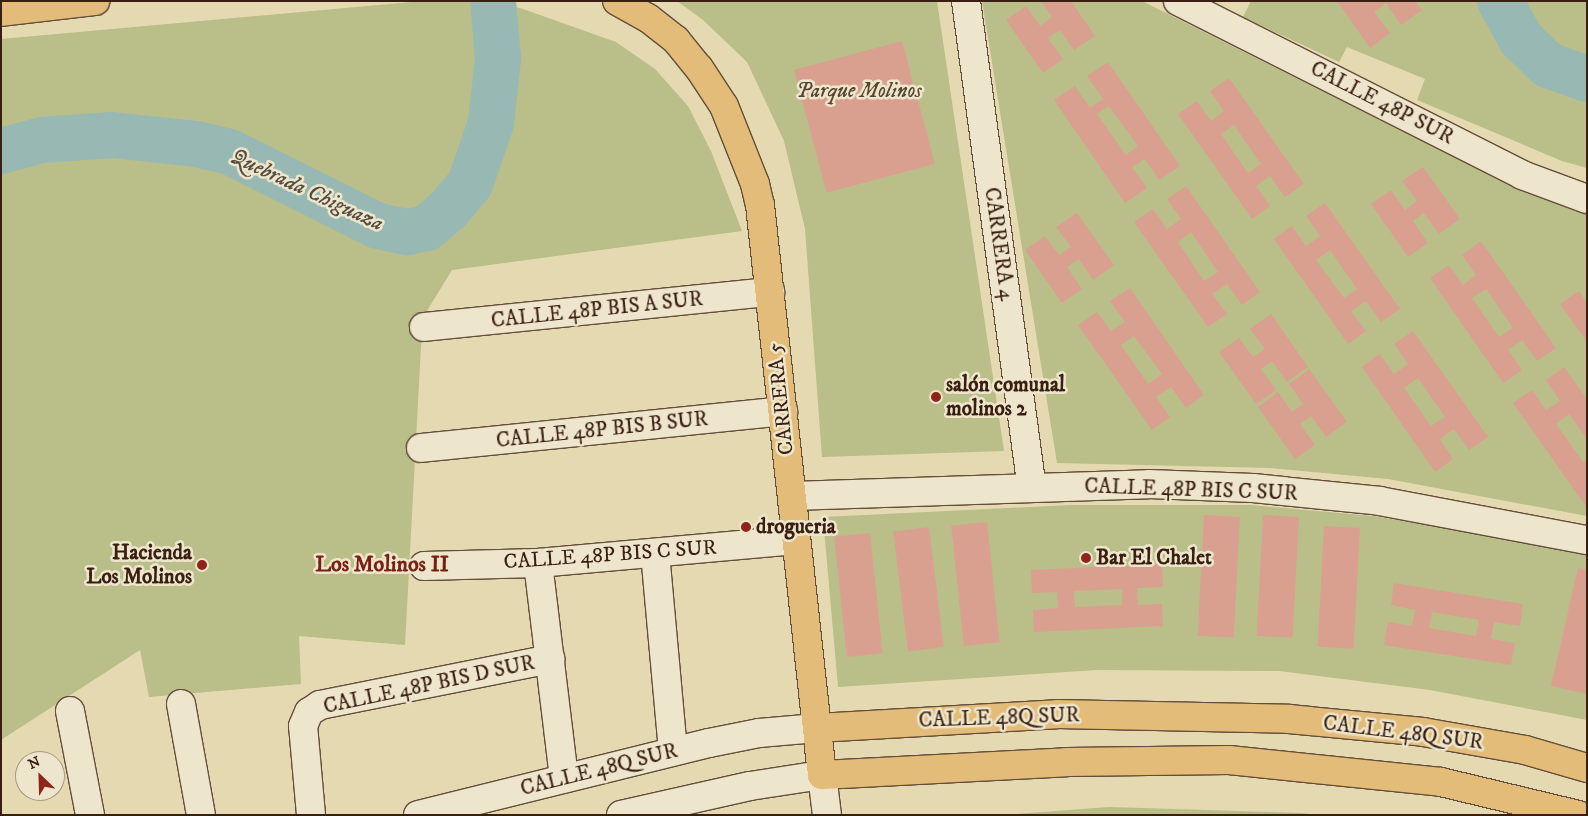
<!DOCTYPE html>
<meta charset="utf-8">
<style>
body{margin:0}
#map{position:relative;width:1588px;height:816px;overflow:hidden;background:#e5d9b1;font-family:"IM FELL DW Pica",serif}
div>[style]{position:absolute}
.green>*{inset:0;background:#babe88}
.river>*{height:46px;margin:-23px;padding:0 23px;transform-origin:23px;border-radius:23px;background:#98b9b3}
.building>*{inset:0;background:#daa08f;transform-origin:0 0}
.roads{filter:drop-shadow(1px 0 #644d3a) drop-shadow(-1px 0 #644d3a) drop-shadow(0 1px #644d3a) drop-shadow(0 -1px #644d3a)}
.minor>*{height:28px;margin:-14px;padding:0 14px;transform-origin:14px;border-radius:14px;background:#eee6cc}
.major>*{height:28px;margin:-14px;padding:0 14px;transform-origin:14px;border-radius:14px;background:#e2bc78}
.dots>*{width:14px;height:14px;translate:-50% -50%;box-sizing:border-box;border:2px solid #eee6cc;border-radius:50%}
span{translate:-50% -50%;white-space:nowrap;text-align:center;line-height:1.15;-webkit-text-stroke:5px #eee6cc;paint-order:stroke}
.park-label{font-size:21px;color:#594630;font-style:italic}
.street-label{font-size:21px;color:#391e12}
.poi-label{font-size:21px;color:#391e12;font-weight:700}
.left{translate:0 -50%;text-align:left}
.right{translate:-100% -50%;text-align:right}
.water-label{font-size:22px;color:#564c42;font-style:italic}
.neighbourhood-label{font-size:22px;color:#7a1f14;font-weight:700}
.frame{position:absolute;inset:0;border:2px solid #391e12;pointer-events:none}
.north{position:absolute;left:15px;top:751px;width:50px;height:50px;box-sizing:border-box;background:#eee6cc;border:1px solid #a69682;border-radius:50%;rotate:336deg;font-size:14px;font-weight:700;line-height:20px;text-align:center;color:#391e12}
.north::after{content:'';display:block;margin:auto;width:18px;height:22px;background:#8f2418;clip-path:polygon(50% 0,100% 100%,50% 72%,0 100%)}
</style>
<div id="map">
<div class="green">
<i style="clip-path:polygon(423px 1px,494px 1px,523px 9px,616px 42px,655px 69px,688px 106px,711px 151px,742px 231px,452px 270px,425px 314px,422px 328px,405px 645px,299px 636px,301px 684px,149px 697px,140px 650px,1px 740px,1px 39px)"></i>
<i style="clip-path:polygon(677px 1px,937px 1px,1004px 451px,822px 457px,805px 229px,784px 141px,747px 62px,703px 20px)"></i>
<i style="clip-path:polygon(982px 1px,1142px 1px,1498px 179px,1587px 213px,1587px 516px,1388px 479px,1270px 468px,1057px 463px)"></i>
<i style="clip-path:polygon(1251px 1px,1587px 1px,1587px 168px,1562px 161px,1417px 100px,1425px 79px,1347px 47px,1339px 62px,1243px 17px)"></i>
<i style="clip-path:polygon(1071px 505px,1251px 505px,1372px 516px,1495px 535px,1587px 554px,1587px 720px,1430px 690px,1279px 671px,1097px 670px,838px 687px,823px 517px)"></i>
<i style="clip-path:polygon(1109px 807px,1302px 813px,1317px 815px,1004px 815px)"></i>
</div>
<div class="river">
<i style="left:1500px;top:1px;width:43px;rotate:61.1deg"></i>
<i style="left:1521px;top:39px;width:37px;rotate:44deg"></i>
<i style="left:1548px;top:65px;width:41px;rotate:19.7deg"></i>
<i style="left:1px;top:151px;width:42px;rotate:-15deg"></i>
<i style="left:42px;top:140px;width:70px;rotate:-4.1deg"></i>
<i style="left:112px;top:135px;width:84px;rotate:6.1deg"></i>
<i style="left:196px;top:144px;width:35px;rotate:13deg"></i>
<i style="left:230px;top:152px;width:165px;rotate:26.6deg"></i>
<i style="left:378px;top:226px;width:30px;rotate:12deg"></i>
<i style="left:407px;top:232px;width:20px;rotate:-11deg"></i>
<i style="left:427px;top:228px;width:28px;rotate:-41deg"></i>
<i style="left:448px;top:210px;width:34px;rotate:-50deg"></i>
<i style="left:470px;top:184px;width:65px;rotate:-71deg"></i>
<i style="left:491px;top:123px;width:64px;rotate:-83.8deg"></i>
<i style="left:498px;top:59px;width:58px;rotate:-94.9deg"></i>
</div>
<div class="building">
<i style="clip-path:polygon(1041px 1px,1071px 1px,1095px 36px,1074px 50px,1060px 30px,1048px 38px,1063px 59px,1043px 73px,1006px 20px,1026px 6px,1040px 26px,1052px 17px)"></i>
<i style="clip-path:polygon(1337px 1px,1415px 1px,1422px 10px,1401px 25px,1386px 3px,1374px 12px,1390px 33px,1370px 48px)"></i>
<i style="left:902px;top:41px;width:127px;height:112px;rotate:75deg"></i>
<i style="clip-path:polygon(evenodd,1108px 62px,1180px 166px,1159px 180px,1145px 159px,1132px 167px,1147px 188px,1125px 203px,1054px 100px,1075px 86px,1090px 108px,1103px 99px,1087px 76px,1108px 62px,1109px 106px,1138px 146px,1126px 155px,1097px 114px,1109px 106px)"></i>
<i style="clip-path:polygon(evenodd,1229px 78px,1304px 184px,1285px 197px,1270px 176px,1256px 186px,1270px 206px,1252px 219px,1178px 114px,1197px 101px,1211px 121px,1224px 111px,1210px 91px,1229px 78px,1234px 125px,1261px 164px,1248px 173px,1221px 134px,1234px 125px)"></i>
<i style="clip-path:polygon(1423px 167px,1460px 219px,1439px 234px,1424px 213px,1413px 221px,1428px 243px,1408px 257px,1371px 204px,1391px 190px,1405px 210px,1417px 201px,1402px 181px)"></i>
<i style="clip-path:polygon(evenodd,1186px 186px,1260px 292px,1242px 305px,1227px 284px,1212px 294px,1227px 314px,1208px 327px,1134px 222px,1153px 209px,1167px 229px,1181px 219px,1167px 199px,1186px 186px,1191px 232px,1218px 272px,1204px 281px,1178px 242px,1191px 232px)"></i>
<i style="clip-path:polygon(evenodd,1325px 203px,1400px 309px,1381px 322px,1366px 301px,1351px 311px,1366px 331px,1348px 344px,1274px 239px,1292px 226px,1306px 246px,1320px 236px,1306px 216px,1325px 203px,1330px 250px,1357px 289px,1344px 298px,1316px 260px,1330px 250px)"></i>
<i style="clip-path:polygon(1077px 213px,1114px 265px,1093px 280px,1079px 259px,1067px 267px,1082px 289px,1062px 303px,1025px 250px,1045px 236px,1059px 255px,1071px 247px,1056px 227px)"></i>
<i style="clip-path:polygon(evenodd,1481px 241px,1556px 348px,1537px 361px,1522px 340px,1508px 350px,1522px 370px,1503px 383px,1430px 278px,1449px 265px,1463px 285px,1476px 275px,1462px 255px,1481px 241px,1486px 289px,1513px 328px,1499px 337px,1472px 298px,1486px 289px)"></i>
<i style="clip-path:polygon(evenodd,1130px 288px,1204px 395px,1186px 408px,1171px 387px,1156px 397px,1170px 417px,1152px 430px,1078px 325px,1097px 312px,1111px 331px,1125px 322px,1110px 301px,1130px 288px,1134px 336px,1162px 374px,1148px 384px,1121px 345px,1134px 336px)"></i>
<i style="clip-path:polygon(1579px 291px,1587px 303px,1587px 342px,1560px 304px)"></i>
<i style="clip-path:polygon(1271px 314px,1308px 367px,1287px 382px,1272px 361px,1261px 369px,1276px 390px,1256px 404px,1219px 352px,1239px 338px,1253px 357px,1265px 349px,1250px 329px)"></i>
<i style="clip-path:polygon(evenodd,1413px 331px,1488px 437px,1469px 450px,1454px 429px,1440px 439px,1453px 459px,1435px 472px,1362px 367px,1380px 354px,1394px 374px,1408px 364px,1394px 344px,1413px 331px,1418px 378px,1445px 417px,1431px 426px,1404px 388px,1418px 378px)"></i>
<i style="clip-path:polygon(1564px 367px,1587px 399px,1587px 439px,1569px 414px,1556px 424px,1583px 462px,1587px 460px,1587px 508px,1513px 403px,1532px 390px,1546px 410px,1560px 401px,1546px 380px)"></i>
<i style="clip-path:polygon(1309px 369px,1347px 422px,1326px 437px,1311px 416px,1300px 424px,1315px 445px,1295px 459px,1258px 407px,1278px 392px,1292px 412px,1303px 404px,1289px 384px)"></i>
<i style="left:1204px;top:515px;width:36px;height:121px;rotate:3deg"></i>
<i style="left:1263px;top:515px;width:36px;height:121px;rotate:3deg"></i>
<i style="left:987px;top:522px;width:121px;height:36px;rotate:84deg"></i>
<i style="left:1324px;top:526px;width:36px;height:121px;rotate:3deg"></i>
<i style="left:929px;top:527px;width:121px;height:36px;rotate:83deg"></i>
<i style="left:870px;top:533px;width:121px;height:36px;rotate:84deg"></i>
<i style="clip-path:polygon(evenodd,1162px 564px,1163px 587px,1137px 588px,1138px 605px,1162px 604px,1163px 626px,1034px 632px,1033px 610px,1058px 608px,1057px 592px,1032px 593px,1031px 570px,1162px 564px,1122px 589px,1122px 605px,1075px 607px,1074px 591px,1122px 589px)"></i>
<i style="clip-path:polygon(1578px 568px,1587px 570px,1587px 694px,1551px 686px)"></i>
<i style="clip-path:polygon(evenodd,1394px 583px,1523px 604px,1520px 626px,1494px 622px,1491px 639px,1515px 643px,1511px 665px,1384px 645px,1388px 622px,1412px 626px,1415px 610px,1391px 605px,1394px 583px,1432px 612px,1479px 620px,1476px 636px,1429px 628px,1432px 612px)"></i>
</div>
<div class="roads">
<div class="minor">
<i style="left:966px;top:1px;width:490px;rotate:82.3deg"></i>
<i style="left:1178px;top:1px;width:386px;rotate:26.8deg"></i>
<i style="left:1522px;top:175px;width:69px;rotate:20.3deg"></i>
<i style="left:424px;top:327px;width:348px;rotate:-5.8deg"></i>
<i style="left:421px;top:448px;width:364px;rotate:-5.8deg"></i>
<i style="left:792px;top:496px;width:357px;rotate:-1.9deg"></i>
<i style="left:1149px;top:484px;width:104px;rotate:2.2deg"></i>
<i style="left:1253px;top:488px;width:128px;rotate:5.8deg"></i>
<i style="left:1380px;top:501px;width:211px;rotate:10.7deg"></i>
<i style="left:655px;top:553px;width:199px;rotate:84.8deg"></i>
<i style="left:538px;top:563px;width:217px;rotate:83.1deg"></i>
<i style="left:424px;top:566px;width:114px;rotate:-1.5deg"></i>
<i style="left:538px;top:563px;width:259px;rotate:-5.1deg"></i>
<i style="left:181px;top:704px;width:113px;rotate:79.8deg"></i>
<i style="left:70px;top:711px;width:106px;rotate:79.1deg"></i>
<i style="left:311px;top:815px;width:89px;rotate:-95.1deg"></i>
<i style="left:303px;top:726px;width:15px;rotate:-67deg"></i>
<i style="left:309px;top:712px;width:13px;rotate:-32deg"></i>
<i style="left:320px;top:705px;width:235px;rotate:-11.3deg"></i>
<i style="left:418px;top:815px;width:300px;rotate:-13.9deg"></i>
<i style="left:709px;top:743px;width:51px;rotate:-11.3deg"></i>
<i style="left:759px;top:733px;width:58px;rotate:-4.9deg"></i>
<i style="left:621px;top:815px;width:132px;rotate:-12.7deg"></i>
<i style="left:750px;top:786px;width:73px;rotate:-8.7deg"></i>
<i style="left:822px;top:775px;width:40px;rotate:82.9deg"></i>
</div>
<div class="major">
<i style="left:617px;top:1px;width:35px;rotate:29deg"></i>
<i style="left:648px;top:18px;width:36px;rotate:38deg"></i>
<i style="left:676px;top:40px;width:36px;rotate:51deg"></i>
<i style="left:699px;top:68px;width:45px;rotate:56.7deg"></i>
<i style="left:724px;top:106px;width:84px;rotate:68.3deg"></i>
<i style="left:755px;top:184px;width:22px;rotate:77deg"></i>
<i style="left:760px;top:205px;width:573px;rotate:83.79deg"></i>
<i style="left:822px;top:775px;width:245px;rotate:-3deg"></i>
<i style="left:1067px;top:762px;width:162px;rotate:-0.7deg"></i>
<i style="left:1229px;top:760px;width:213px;rotate:5.9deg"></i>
<i style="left:1441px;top:782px;width:141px;rotate:13.5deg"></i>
<i style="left:1px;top:12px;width:95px;rotate:-6.7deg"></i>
<i style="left:817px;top:728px;width:240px;rotate:-3.3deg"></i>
<i style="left:1057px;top:714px;width:232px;rotate:1.2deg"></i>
<i style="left:1289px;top:719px;width:135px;rotate:5.5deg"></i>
<i style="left:1423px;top:732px;width:104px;rotate:10deg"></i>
<i style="left:1525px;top:750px;width:65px;rotate:16.2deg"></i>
</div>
</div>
<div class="dots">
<i style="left:936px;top:397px;background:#8f2418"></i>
<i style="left:746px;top:527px;background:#8f2418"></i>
<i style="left:1086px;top:558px;background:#8f2418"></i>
<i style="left:202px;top:565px;background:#8f2418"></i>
</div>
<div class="park-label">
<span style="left:859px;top:91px">Parque Molinos</span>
</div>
<div class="street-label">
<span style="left:1382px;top:103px;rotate:27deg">CALLE 48P SUR</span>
<span style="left:999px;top:244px;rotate:82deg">CARRERA 4</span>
<span style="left:597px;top:310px;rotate:-6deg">CALLE 48P BIS A SUR</span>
<span style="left:781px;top:399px;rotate:-96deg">CARRERA 5</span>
<span style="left:602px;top:430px;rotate:-6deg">CALLE 48P BIS B SUR</span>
<span style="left:1191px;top:490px;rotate:2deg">CALLE 48P BIS C SUR</span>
<span style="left:610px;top:555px;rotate:-4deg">CALLE 48P BIS C SUR</span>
<span style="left:429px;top:685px;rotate:-12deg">CALLE 48P BIS D SUR</span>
<span style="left:999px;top:718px;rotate:-2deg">CALLE 48Q SUR</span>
<span style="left:1403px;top:733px;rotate:7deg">CALLE 48Q SUR</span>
<span style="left:599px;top:770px;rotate:-14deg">CALLE 48Q SUR</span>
</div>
<div class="poi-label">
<span class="left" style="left:946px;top:397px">salón comunal<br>molinos 2</span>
<span class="left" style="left:756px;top:527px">drogueria</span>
<span class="right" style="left:192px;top:565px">Hacienda<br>Los Molinos</span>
<span class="left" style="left:1096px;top:558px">Bar El Chalet</span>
</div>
<div class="water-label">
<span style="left:307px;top:190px;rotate:25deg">Quebrada Chiguaza</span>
</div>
<div class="neighbourhood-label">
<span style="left:382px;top:565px">Los Molinos II</span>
</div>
<div class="frame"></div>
<div class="north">N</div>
</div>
